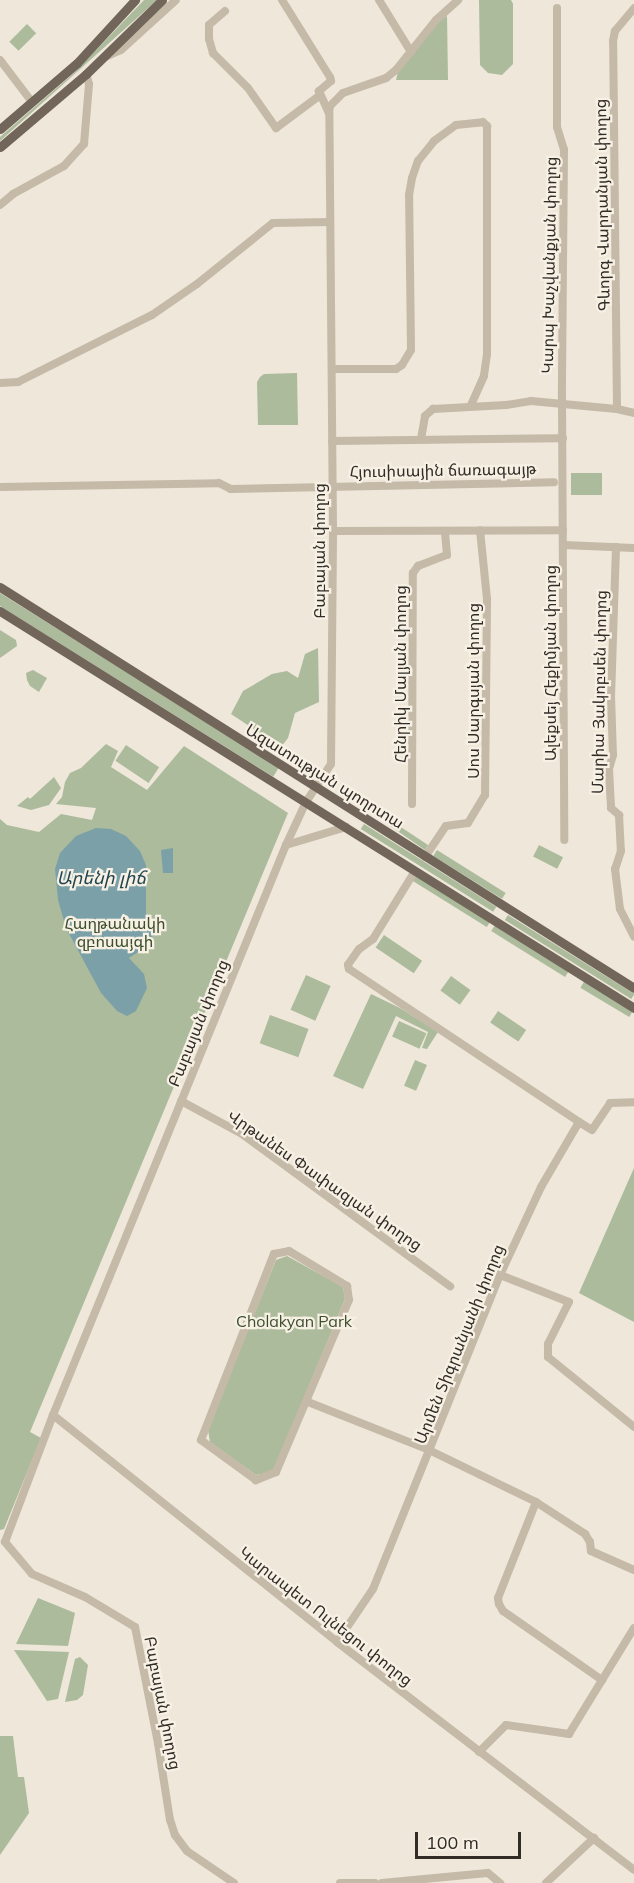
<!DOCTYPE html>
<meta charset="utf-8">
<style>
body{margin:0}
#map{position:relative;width:634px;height:1883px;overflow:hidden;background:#eee7da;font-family:Mulish,"Noto Sans Armenian",sans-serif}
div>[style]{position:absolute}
.green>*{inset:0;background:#acbb9b;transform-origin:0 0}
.water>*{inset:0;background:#7ca0a8}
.minor>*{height:8px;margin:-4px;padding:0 4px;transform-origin:4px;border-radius:4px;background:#c5b9a7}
.major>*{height:9px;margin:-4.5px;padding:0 4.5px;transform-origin:4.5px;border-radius:4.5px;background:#726559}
span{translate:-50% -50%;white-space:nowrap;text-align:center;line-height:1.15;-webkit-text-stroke:4.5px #f7f1e5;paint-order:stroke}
.street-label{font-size:16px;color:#322c27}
.park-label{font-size:16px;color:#3d4e2d}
.water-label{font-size:18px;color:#21464f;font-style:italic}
.scale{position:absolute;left:415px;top:1832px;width:106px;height:27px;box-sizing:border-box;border:3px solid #322c27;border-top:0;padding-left:8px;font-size:18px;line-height:21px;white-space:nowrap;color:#322c27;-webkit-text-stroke:4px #f7f1e5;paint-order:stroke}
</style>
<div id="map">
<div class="green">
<i style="clip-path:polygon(144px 0,157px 0,0 141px,0 137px,74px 73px)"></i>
<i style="clip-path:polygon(479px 0,511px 0,513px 4px,513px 64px,502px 75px,488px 73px,480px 65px)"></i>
<i style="clip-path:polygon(447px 16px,448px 80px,396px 80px,398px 72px,437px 22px)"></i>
<i style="left:27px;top:24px;width:13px;height:25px;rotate:45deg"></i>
<i style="clip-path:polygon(297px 373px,298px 425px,258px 425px,257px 382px,260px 377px,264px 374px)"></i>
<i style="left:571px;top:473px;width:31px;height:22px"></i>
<i style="left:0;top:593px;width:329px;height:11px;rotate:32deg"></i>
<i style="clip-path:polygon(0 630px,16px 640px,17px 646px,0 658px)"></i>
<i style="clip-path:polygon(318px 648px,319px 702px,295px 713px,288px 738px,281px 747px,231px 714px,243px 691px,272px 674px,287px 671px,298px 678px,305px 654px)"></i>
<i style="clip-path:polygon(33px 670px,47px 678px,39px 692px,30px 686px,27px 680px,26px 673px)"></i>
<i style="clip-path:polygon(106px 744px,118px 751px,111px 767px,147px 790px,184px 746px,288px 813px,30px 1432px,41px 1438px,4px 1529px,0 1530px,0 819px,7px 825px,39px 832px,61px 814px,92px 820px,96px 808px,56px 804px,62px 797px,65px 782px,70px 773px,81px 768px)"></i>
<i style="left:126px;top:745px;width:40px;height:19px;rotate:34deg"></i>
<i style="clip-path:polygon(54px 777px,61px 788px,49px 805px,31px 810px,17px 806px,28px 797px,30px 799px)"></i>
<i style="clip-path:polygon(372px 808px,428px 845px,425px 850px,370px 812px)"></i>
<i style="left:364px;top:824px;width:156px;height:6px;rotate:32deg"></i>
<i style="left:539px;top:845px;width:27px;height:13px;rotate:27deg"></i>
<i style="left:437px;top:850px;width:81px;height:7px;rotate:32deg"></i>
<i style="left:415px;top:874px;width:89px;height:7px;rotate:32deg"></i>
<i style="left:508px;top:915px;width:149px;height:6px;rotate:32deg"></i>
<i style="left:495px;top:925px;width:87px;height:7px;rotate:32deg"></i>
<i style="left:384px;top:935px;width:46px;height:15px;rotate:34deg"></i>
<i style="left:306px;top:975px;width:27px;height:38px;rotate:24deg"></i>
<i style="left:451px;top:976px;width:24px;height:18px;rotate:36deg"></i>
<i style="left:585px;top:980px;width:57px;height:9px;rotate:31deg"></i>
<i style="clip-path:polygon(371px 994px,400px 1008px,438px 1032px,427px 1049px,422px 1048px,428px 1032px,396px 1016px,363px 1089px,333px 1076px)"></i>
<i style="left:498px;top:1011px;width:34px;height:14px;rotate:34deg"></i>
<i style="left:270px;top:1015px;width:41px;height:30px;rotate:20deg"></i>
<i style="left:399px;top:1021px;width:30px;height:17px;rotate:24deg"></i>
<i style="left:415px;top:1060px;width:13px;height:28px;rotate:23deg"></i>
<i style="clip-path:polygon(634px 1168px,634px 1322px,579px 1293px)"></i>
<i style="clip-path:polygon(287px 1256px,343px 1287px,345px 1299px,273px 1472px,256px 1475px,210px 1442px,208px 1430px,276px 1260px)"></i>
<i style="clip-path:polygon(38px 1598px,75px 1613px,68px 1646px,16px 1644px)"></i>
<i style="clip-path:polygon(14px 1650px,69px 1652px,58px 1699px,47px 1701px)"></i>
<i style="clip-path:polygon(80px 1657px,88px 1665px,83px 1695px,77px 1700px,65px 1702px,75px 1659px)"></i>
<i style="clip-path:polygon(0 1736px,13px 1736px,18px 1777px,24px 1777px,29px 1813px,0 1855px)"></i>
</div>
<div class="water">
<i style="clip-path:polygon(96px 828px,111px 829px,126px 836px,140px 851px,146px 865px,146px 917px,153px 939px,150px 944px,129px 958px,144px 974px,147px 988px,136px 1011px,127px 1016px,117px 1011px,101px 993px,66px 928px,58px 900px,55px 869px,60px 853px,76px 836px)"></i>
<i style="clip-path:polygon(173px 848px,173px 873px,163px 873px,161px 850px)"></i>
</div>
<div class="minor">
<i style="left:282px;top:0;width:91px;rotate:58.1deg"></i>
<i style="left:330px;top:77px;width:4px;rotate:76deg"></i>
<i style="left:331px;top:81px;width:16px;rotate:140deg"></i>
<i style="left:319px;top:91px;width:24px;rotate:66deg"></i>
<i style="left:379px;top:0;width:61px;rotate:58.4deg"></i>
<i style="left:557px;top:8px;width:119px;rotate:90deg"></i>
<i style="left:557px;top:127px;width:24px;rotate:73deg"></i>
<i style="left:564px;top:150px;width:247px;rotate:90.5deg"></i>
<i style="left:562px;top:397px;width:443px;rotate:89.7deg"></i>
<i style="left:225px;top:11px;width:21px;rotate:139deg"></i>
<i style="left:209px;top:25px;width:14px;rotate:90deg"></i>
<i style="left:209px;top:39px;width:15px;rotate:74deg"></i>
<i style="left:213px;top:53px;width:49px;rotate:45deg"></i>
<i style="left:248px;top:88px;width:49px;rotate:55deg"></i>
<i style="left:276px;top:128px;width:54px;rotate:-36.7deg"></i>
<i style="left:105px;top:57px;width:17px;rotate:-24deg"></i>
<i style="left:121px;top:50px;width:74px;rotate:-42.3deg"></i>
<i style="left:0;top:60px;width:53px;rotate:52.7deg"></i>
<i style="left:0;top:205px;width:17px;rotate:-40deg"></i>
<i style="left:13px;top:194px;width:58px;rotate:-28.8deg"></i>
<i style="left:64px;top:166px;width:30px;rotate:-48deg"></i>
<i style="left:84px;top:144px;width:60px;rotate:-85.2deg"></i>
<i style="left:89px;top:84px;width:10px;rotate:-107deg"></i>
<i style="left:332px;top:369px;width:64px"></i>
<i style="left:396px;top:369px;width:7px;rotate:-34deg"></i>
<i style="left:402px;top:365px;width:17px;rotate:-59deg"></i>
<i style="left:411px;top:350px;width:155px;rotate:-90.7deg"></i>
<i style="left:409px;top:195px;width:17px;rotate:-80deg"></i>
<i style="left:412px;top:178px;width:18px;rotate:-71deg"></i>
<i style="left:418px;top:161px;width:26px;rotate:-51deg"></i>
<i style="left:434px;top:141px;width:27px;rotate:-36deg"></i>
<i style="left:456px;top:125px;width:27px;rotate:-6deg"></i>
<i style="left:483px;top:122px;width:6px;rotate:45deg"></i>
<i style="left:487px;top:126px;width:228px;rotate:90deg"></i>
<i style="left:487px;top:354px;width:22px;rotate:98deg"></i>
<i style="left:484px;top:376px;width:32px;rotate:114deg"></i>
<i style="left:0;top:383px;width:18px;rotate:-3deg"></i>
<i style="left:18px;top:382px;width:150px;rotate:-26.6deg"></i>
<i style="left:152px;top:315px;width:55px;rotate:-34.6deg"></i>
<i style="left:197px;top:284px;width:97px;rotate:-38.8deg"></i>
<i style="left:273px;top:223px;width:57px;rotate:-1deg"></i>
<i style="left:617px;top:409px;width:368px;rotate:-90.6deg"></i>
<i style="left:613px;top:41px;width:10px;rotate:-79deg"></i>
<i style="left:615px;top:31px;width:30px;rotate:-50deg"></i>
<i style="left:421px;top:439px;width:23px;rotate:-80deg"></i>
<i style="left:425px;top:416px;width:11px;rotate:-41deg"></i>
<i style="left:433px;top:409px;width:73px;rotate:-3.1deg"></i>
<i style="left:506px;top:405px;width:25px;rotate:-9deg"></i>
<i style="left:531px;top:401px;width:86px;rotate:5.3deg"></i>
<i style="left:617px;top:409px;width:17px;rotate:13deg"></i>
<i style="left:332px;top:441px;width:231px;rotate:-0.7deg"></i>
<i style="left:0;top:487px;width:219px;rotate:-1deg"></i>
<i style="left:219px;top:483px;width:13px;rotate:27deg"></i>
<i style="left:231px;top:489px;width:323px;rotate:-1.2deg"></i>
<i style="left:333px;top:531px;width:230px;rotate:-0.2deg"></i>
<i style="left:564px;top:545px;width:70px;rotate:2.5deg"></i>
<i style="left:616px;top:547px;width:149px;rotate:91.9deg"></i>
<i style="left:611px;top:696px;width:59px;rotate:88.1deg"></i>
<i style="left:613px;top:755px;width:15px;rotate:106deg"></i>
<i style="left:609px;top:769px;width:39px;rotate:87deg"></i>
<i style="left:611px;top:808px;width:11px;rotate:41deg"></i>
<i style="left:619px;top:815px;width:36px;rotate:87deg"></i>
<i style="left:621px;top:851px;width:19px;rotate:108deg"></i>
<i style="left:615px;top:869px;width:40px;rotate:82.9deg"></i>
<i style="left:620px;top:909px;width:31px;rotate:63deg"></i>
<i style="left:412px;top:804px;width:231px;rotate:-89.8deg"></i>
<i style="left:413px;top:573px;width:9px;rotate:-54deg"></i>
<i style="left:418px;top:566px;width:31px;rotate:-21deg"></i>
<i style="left:447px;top:555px;width:24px;rotate:-95deg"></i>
<i style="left:286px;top:845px;width:63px;rotate:-16.7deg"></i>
<i style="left:425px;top:857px;width:37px;rotate:-56deg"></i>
<i style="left:446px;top:826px;width:22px;rotate:-8deg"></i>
<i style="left:468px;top:823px;width:33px;rotate:-59deg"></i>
<i style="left:485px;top:795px;width:196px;rotate:-89.4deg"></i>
<i style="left:487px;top:599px;width:69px;rotate:-95.8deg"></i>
<i style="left:415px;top:871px;width:80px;rotate:121.7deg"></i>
<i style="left:373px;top:939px;width:17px;rotate:144deg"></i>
<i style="left:359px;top:949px;width:19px;rotate:125deg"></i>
<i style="left:348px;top:965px;width:4px;rotate:76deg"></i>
<i style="left:349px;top:969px;width:276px;rotate:33.6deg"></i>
<i style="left:181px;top:1101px;width:69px;rotate:28.4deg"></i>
<i style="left:242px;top:1134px;width:258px;rotate:36.2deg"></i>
<i style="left:289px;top:1251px;width:68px;rotate:31.1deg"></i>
<i style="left:347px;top:1286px;width:14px;rotate:82deg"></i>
<i style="left:349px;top:1300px;width:187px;rotate:113deg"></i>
<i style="left:276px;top:1472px;width:22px;rotate:158deg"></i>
<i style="left:256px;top:1480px;width:68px;rotate:-144deg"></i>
<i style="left:201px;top:1440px;width:200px;rotate:-68.6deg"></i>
<i style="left:274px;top:1254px;width:15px;rotate:-11deg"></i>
<i style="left:500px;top:1275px;width:74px;rotate:21.4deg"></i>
<i style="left:569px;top:1302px;width:47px;rotate:116.6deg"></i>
<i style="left:548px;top:1344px;width:13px;rotate:90deg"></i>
<i style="left:548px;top:1357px;width:111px;rotate:39.1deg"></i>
<i style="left:308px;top:1402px;width:130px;rotate:21.6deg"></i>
<i style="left:429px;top:1450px;width:119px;rotate:25.9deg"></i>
<i style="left:536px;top:1502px;width:59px;rotate:33.1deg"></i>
<i style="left:585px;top:1534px;width:9px;rotate:58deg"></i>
<i style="left:590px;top:1542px;width:9px;rotate:84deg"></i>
<i style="left:591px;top:1551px;width:47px;rotate:23.8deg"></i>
<i style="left:53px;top:1415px;width:364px;rotate:38.6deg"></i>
<i style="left:337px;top:1642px;width:374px;rotate:37.5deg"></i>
<i style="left:536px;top:1502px;width:103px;rotate:111.6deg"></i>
<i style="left:498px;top:1598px;width:6px;rotate:81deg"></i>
<i style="left:499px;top:1604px;width:8px;rotate:60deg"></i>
<i style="left:503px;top:1611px;width:121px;rotate:34.9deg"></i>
<i style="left:337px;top:1642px;width:64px;rotate:-55.8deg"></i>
<i style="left:373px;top:1589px;width:339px;rotate:-68deg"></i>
<i style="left:500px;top:1275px;width:97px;rotate:-65deg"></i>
<i style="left:541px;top:1187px;width:75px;rotate:-59.7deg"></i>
<i style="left:579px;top:1122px;width:15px;rotate:32deg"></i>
<i style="left:592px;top:1130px;width:32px;rotate:-56deg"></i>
<i style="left:610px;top:1103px;width:24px;rotate:-2deg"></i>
<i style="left:479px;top:1752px;width:38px;rotate:-45deg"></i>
<i style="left:506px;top:1725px;width:64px;rotate:8.1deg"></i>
<i style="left:569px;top:1734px;width:124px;rotate:-58.5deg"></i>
<i style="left:234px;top:1883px;width:57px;rotate:-145.8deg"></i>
<i style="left:187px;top:1851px;width:20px;rotate:-127deg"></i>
<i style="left:175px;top:1835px;width:16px;rotate:-108deg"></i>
<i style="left:170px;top:1820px;width:78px;rotate:-98.9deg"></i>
<i style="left:158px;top:1743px;width:118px;rotate:-101.2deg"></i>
<i style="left:135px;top:1627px;width:58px;rotate:-149deg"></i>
<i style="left:85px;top:1597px;width:58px;rotate:-156.5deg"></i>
<i style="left:32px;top:1574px;width:42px;rotate:-130.2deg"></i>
<i style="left:5px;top:1542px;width:136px;rotate:-69.3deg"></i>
<i style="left:53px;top:1415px;width:616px;rotate:-67.77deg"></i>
<i style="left:286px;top:845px;width:47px;rotate:-65.1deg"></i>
<i style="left:306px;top:802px;width:45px;rotate:-56.7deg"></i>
<i style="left:331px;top:764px;width:233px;rotate:-89.5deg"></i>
<i style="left:333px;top:531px;width:418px;rotate:-90.5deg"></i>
<i style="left:329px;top:113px;width:7px;rotate:-82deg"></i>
<i style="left:330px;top:106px;width:18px;rotate:-45deg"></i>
<i style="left:343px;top:93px;width:46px;rotate:-19.2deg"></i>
<i style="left:386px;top:78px;width:13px;rotate:-39deg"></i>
<i style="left:396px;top:70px;width:64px;rotate:-51.3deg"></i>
<i style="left:436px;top:20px;width:30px;rotate:-42deg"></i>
<i style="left:340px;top:1883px;width:35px"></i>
<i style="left:382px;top:1883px;width:106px;rotate:-5.4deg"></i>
<i style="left:488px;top:1873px;width:16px;rotate:40deg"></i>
<i style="left:546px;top:1883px;width:66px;rotate:-43.2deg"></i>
</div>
<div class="major">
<i style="left:0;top:129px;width:101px;rotate:-40.6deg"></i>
<i style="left:77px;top:63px;width:86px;rotate:-47.4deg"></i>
<i style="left:0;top:147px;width:113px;rotate:-40.3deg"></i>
<i style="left:86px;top:74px;width:106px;rotate:-44.2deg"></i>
<i style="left:0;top:587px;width:750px;rotate:32.31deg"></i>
<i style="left:0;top:611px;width:748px;rotate:32.05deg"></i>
</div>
<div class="street-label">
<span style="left:602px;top:205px;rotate:-91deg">Գևորգ Վարդանյան փողոց</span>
<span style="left:549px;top:265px;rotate:-89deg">Կարպ Խաչվանքյան փողոց</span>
<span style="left:443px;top:470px;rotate:-1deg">Հյուսիսային ճառագայթ</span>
<span style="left:319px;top:551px;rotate:-90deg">Բաբայան փողոց</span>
<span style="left:550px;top:663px;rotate:-90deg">Ալեքսեյ Հեքիմյան փողոց</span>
<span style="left:400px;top:674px;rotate:-90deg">Հենրիկ Մալյան փողոց</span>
<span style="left:473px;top:691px;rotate:-90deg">Սոս Սարգսյան փողոց</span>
<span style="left:599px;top:692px;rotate:-89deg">Մարիա Յակոբսեն փողոց</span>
<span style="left:325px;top:776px;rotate:32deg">Ազատության պողոտա</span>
<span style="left:198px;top:1023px;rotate:-68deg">Բաբայան փողոց</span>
<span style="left:325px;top:1180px;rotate:35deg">Վրթանես Փափազյան փողոց</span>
<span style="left:459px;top:1344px;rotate:-68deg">Արմեն Տիգրանյանի փողոց</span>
<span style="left:326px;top:1616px;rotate:38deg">Կարապետ Ուլնեցու փողոց</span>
<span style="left:163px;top:1703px;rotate:79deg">Բաբայան փողոց</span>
</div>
<div class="park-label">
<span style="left:115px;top:932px">Հաղթանակի<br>զբոսայգի</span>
<span style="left:294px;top:1321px">Cholakyan Park</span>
</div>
<div class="water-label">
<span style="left:101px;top:878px">Արենի լիճ</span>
</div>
<div class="scale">100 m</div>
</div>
